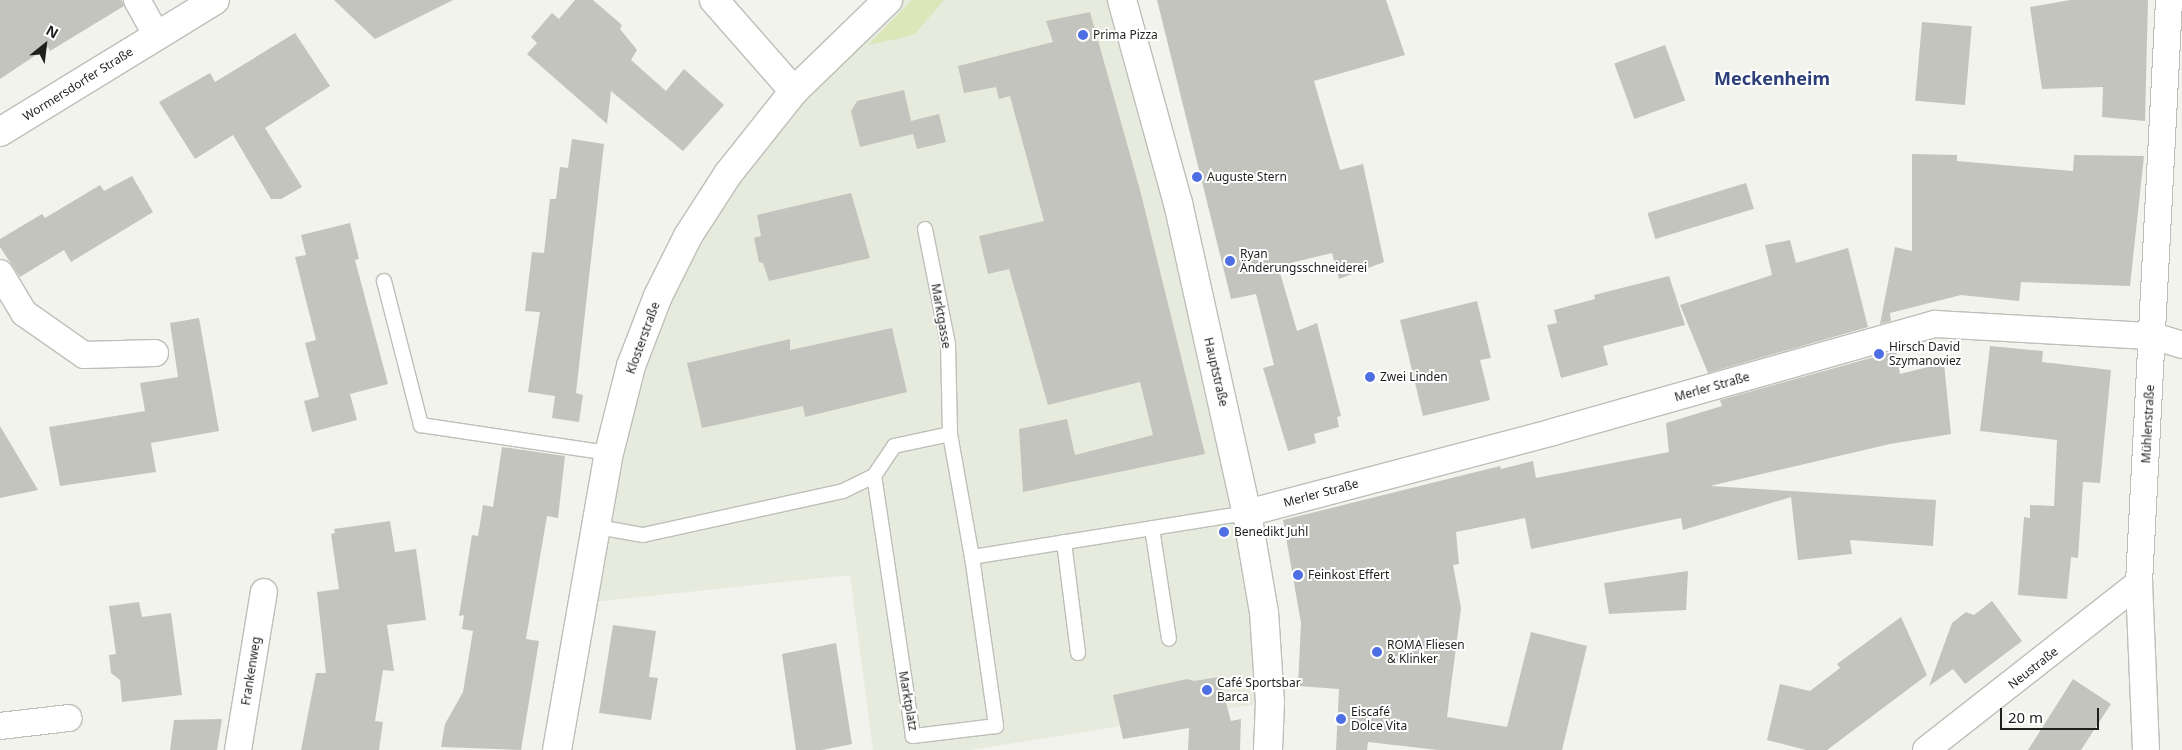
<!DOCTYPE html>
<meta charset="utf-8">
<style>
body{margin:0}
#map{position:relative;width:2182px;height:750px;overflow:hidden;background:#f2f3ed;font-family:"Noto Sans",sans-serif}
div>[style]{position:absolute}
.built>*{inset:0;background:#e7ebdd}
.green>*{inset:0;background:#dce6b9}
.building>*{inset:0;background:#c3c4be;transform-origin:0 0}
.roads{filter:drop-shadow(1px 0 #bdbfb9) drop-shadow(-1px 0 #bdbfb9) drop-shadow(0 1px #bdbfb9) drop-shadow(0 -1px #bdbfb9)}
.lane>*{height:14px;margin:-7px;padding:0 7px;transform-origin:7px;border-radius:7px;background:#fff}
.street>*{height:26px;margin:-13px;padding:0 13px;transform-origin:13px;border-radius:13px;background:#fff}
.secondary>*{height:28px;margin:-14px;padding:0 14px;transform-origin:14px;border-radius:14px;background:#fff}
.dots>*{width:14px;height:14px;translate:-50% -50%;box-sizing:border-box;border:2px solid #fff;border-radius:50%}
span{translate:-50% -50%;white-space:nowrap;text-align:center;line-height:1.15;-webkit-text-stroke:4px #fff;paint-order:stroke}
.poi-label{font-size:12px;color:#1f1f1d}
.left{translate:0 -50%;text-align:left}
.street-label{font-size:12px;color:#1f1f1d}
.district-label{font-size:18px;color:#2d3f79;font-weight:700}
.north{position:absolute;left:20px;top:20px;width:50px;height:50px;-webkit-text-stroke:4px #fff;paint-order:stroke;rotate:29deg;font-size:14px;font-weight:700;line-height:20px;text-align:center;color:#1f1f1d}
.north::after{content:'';display:block;margin:auto;width:18px;height:22px;background:#1f1f1d;clip-path:polygon(50% 0,100% 100%,50% 72%,0 100%)}
.scale{position:absolute;left:2000px;top:708px;width:99px;height:22px;box-sizing:border-box;border:2px solid #1f1f1d;border-top:0;padding-left:6px;font-size:15px;line-height:18px;white-space:nowrap;color:#1f1f1d;-webkit-text-stroke:4px #fff;paint-order:stroke}
</style>
<div id="map">
<div class="built">
<i style="clip-path:polygon(888px 0,1120px 0,1178px 203px,1270px 702px,971px 750px,873px 750px,850px 575px,584px 603px,609px 453px,688px 236px)"></i>
</div>
<div class="green">
<i style="clip-path:polygon(912px 0,944px 0,914px 35px,868px 45px)"></i>
</div>
<div class="building">
<i style="clip-path:polygon(0 0,122px 0,124px 6px,50px 51px,48px 47px,0 79px)"></i>
<i style="clip-path:polygon(334px 0,453px 0,375px 39px)"></i>
<i style="clip-path:polygon(575px 0,593px 0,622px 25px,620px 29px,637px 50px,631px 60px,666px 91px,684px 69px,724px 105px,683px 151px,611px 91px,607px 124px,527px 54px,537px 43px,531px 37px,552px 13px,559px 19px)"></i>
<i style="clip-path:polygon(1157px 0,1386px 0,1405px 55px,1314px 81px,1340px 170px,1363px 164px,1384px 262px,1339px 279px,1332px 253px,1278px 266px,1297px 331px,1317px 323px,1341px 416px,1337px 417px,1339px 427px,1314px 434px,1316px 443px,1288px 451px,1263px 368px,1274px 365px,1256px 294px,1231px 299px)"></i>
<i style="clip-path:polygon(2070px 0,2148px 0,2145px 121px,2102px 117px,2103px 87px,2042px 89px,2030px 7px)"></i>
<i style="clip-path:polygon(1090px 12px,1140px 190px,1205px 454px,1023px 492px,1019px 429px,1067px 419px,1075px 455px,1153px 435px,1140px 382px,1048px 405px,1009px 269px,988px 274px,979px 236px,1044px 221px,1010px 96px,999px 99px,996px 87px,964px 93px,958px 66px,1053px 42px,1046px 21px)"></i>
<i style="left:1922px;top:22px;width:50px;height:79px;rotate:5deg"></i>
<i style="clip-path:polygon(295px 33px,330px 86px,265px 128px,302px 187px,281px 199px,271px 199px,233px 135px,195px 159px,159px 102px,210px 73px,215px 82px)"></i>
<i style="left:1665px;top:45px;width:59px;height:54px;rotate:70deg"></i>
<i style="clip-path:polygon(904px 90px,911px 121px,939px 114px,946px 142px,917px 149px,913px 134px,860px 147px,851px 111px,857px 101px)"></i>
<i style="clip-path:polygon(572px 139px,604px 144px,576px 393px,583px 395px,579px 422px,552px 418px,555px 396px,528px 392px,540px 312px,525px 311px,532px 252px,544px 253px,550px 199px,556px 199px,560px 167px,568px 168px)"></i>
<i style="clip-path:polygon(1912px 154px,1957px 155px,1957px 161px,2073px 171px,2074px 155px,2144px 156px,2130px 286px,2021px 282px,2019px 301px,1961px 295px,1890px 313px,1891px 321px,1880px 324px,1895px 247px,1912px 251px)"></i>
<i style="clip-path:polygon(132px 176px,153px 212px,71px 262px,64px 250px,20px 277px,0 247px,0 239px,42px 214px,45px 218px,100px 185px,104px 191px)"></i>
<i style="left:1746px;top:183px;width:27px;height:103px;rotate:73deg"></i>
<i style="clip-path:polygon(851px 193px,870px 258px,769px 281px,763px 263px,759px 262px,754px 238px,761px 236px,757px 215px)"></i>
<i style="clip-path:polygon(350px 223px,359px 259px,355px 260px,388px 384px,350px 394px,357px 420px,312px 432px,304px 401px,319px 397px,305px 343px,316px 340px,295px 257px,306px 255px,301px 235px)"></i>
<i style="clip-path:polygon(1790px 240px,1796px 263px,1848px 248px,1868px 327px,1708px 373px,1680px 305px,1772px 275px,1765px 245px)"></i>
<i style="clip-path:polygon(1669px 276px,1685px 325px,1603px 346px,1608px 365px,1561px 378px,1547px 325px,1557px 323px,1554px 310px,1595px 299px,1594px 295px)"></i>
<i style="clip-path:polygon(1477px 301px,1491px 358px,1480px 360px,1490px 400px,1423px 416px,1400px 320px)"></i>
<i style="clip-path:polygon(199px 318px,219px 431px,151px 443px,156px 472px,60px 486px,49px 427px,145px 411px,140px 383px,178px 377px,170px 323px)"></i>
<i style="clip-path:polygon(892px 328px,907px 392px,805px 417px,803px 406px,702px 428px,687px 363px,790px 339px,790px 350px)"></i>
<i style="clip-path:polygon(1990px 346px,2043px 351px,2042px 362px,2111px 370px,2100px 483px,2083px 482px,2078px 558px,2071px 557px,2067px 599px,2018px 595px,2024px 517px,2030px 518px,2030px 505px,2054px 506px,2057px 440px,1980px 431px)"></i>
<i style="clip-path:polygon(1896px 351px,1900px 374px,1944px 363px,1951px 434px,1890px 444px,1710px 486px,1936px 500px,1933px 546px,1850px 540px,1852px 554px,1798px 560px,1791px 497px,1683px 530px,1681px 518px,1531px 549px,1525px 518px,1456px 532px,1459px 564px,1453px 565px,1461px 608px,1447px 717px,1507px 727px,1531px 632px,1587px 646px,1562px 750px,1438px 750px,1368px 742px,1367px 750px,1336px 750px,1339px 689px,1298px 686px,1301px 623px,1283px 520px,1500px 466px,1501px 469px,1533px 461px,1536px 478px,1669px 452px,1666px 423px,1722px 406px,1720px 400px)"></i>
<i style="clip-path:polygon(0 426px,38px 490px,0 498px)"></i>
<i style="clip-path:polygon(502px 447px,565px 456px,558px 518px,547px 516px,526px 639px,539px 641px,521px 750px,441px 747px,445px 724px,463px 692px,473px 631px,462px 629px,464px 615px,459px 616px,472px 535px,478px 536px,483px 505px,493px 507px)"></i>
<i style="clip-path:polygon(390px 521px,395px 552px,416px 549px,426px 620px,387px 625px,394px 671px,383px 670px,375px 721px,383px 722px,379px 750px,301px 750px,316px 673px,326px 673px,317px 592px,339px 589px,331px 534px,335px 533px,334px 529px)"></i>
<i style="clip-path:polygon(1688px 571px,1686px 610px,1609px 614px,1604px 583px)"></i>
<i style="clip-path:polygon(1992px 601px,2022px 641px,1965px 684px,1953px 669px,1929px 686px,1952px 623px,1966px 612px,1974px 615px)"></i>
<i style="clip-path:polygon(139px 602px,142px 617px,171px 613px,182px 695px,122px 702px,120px 680px,111px 673px,109px 655px,116px 654px,109px 606px)"></i>
<i style="clip-path:polygon(1901px 617px,1927px 675px,1827px 750px,1806px 750px,1767px 740px,1780px 684px,1810px 691px,1840px 668px,1837px 664px)"></i>
<i style="clip-path:polygon(613px 625px,656px 631px,649px 677px,658px 678px,651px 720px,599px 713px)"></i>
<i style="clip-path:polygon(836px 643px,852px 744px,822px 750px,796px 750px,782px 654px)"></i>
<i style="clip-path:polygon(1219px 677px,1231px 721px,1241px 719px,1240px 750px,1188px 750px,1189px 728px,1123px 739px,1113px 695px,1187px 679px,1194px 681px)"></i>
<i style="clip-path:polygon(2073px 679px,2111px 704px,2081px 750px,2028px 750px)"></i>
<i style="clip-path:polygon(222px 719px,217px 750px,170px 750px,174px 720px)"></i>
</div>
<div class="roads">
<div class="lane">
<i style="left:925px;top:229px;width:117px;rotate:78.7deg"></i>
<i style="left:948px;top:344px;width:90px;rotate:88.7deg"></i>
<i style="left:384px;top:281px;width:149px;rotate:75.6deg"></i>
<i style="left:421px;top:425px;width:190px;rotate:8.5deg"></i>
<i style="left:950px;top:434px;width:125px;rotate:79.9deg"></i>
<i style="left:972px;top:557px;width:171px;rotate:81.9deg"></i>
<i style="left:996px;top:726px;width:84px;rotate:173.1deg"></i>
<i style="left:913px;top:736px;width:263px;rotate:-98.5deg"></i>
<i style="left:874px;top:476px;width:36px;rotate:-56deg"></i>
<i style="left:894px;top:446px;width:57px;rotate:-12.1deg"></i>
<i style="left:598px;top:527px;width:46px;rotate:10.1deg"></i>
<i style="left:643px;top:535px;width:205px;rotate:-12.4deg"></i>
<i style="left:843px;top:491px;width:34px;rotate:-26deg"></i>
<i style="left:1152px;top:528px;width:112px;rotate:81.3deg"></i>
<i style="left:1064px;top:542px;width:112px;rotate:82.8deg"></i>
<i style="left:972px;top:557px;width:278px;rotate:-9.1deg"></i>
</div>
<div class="street">
<i style="left:137px;top:0;width:41px;rotate:60.9deg"></i>
<i style="left:0;top:273px;width:47px;rotate:59deg"></i>
<i style="left:24px;top:313px;width:73px;rotate:35deg"></i>
<i style="left:84px;top:355px;width:71px;rotate:-1.6deg"></i>
<i style="left:1247px;top:513px;width:317px;rotate:-14.8deg"></i>
<i style="left:1553px;top:432px;width:397px;rotate:-15.8deg"></i>
<i style="left:1935px;top:324px;width:218px;rotate:3.2deg"></i>
<i style="left:2153px;top:336px;width:30px;rotate:17deg"></i>
<i style="left:0;top:726px;width:69px;rotate:-6.6deg"></i>
<i style="left:238px;top:750px;width:160px;rotate:-80.7deg"></i>
<i style="left:1926px;top:750px;width:271px;rotate:-38.1deg"></i>
<i style="left:2146px;top:750px;width:167px;rotate:-92.4deg"></i>
<i style="left:2139px;top:583px;width:584px;rotate:-87.05deg"></i>
</div>
<div class="secondary">
<i style="left:714px;top:0;width:121px;rotate:48.7deg"></i>
<i style="left:1122px;top:0;width:211px;rotate:74.6deg"></i>
<i style="left:1178px;top:203px;width:318px;rotate:77.5deg"></i>
<i style="left:1247px;top:513px;width:100px;rotate:80.3deg"></i>
<i style="left:1264px;top:612px;width:90px;rotate:86.2deg"></i>
<i style="left:1270px;top:702px;width:48px;rotate:92.4deg"></i>
<i style="left:0;top:132px;width:252px;rotate:-31.5deg"></i>
<i style="left:557px;top:750px;width:302px;rotate:-80.1deg"></i>
<i style="left:609px;top:453px;width:90px;rotate:-75.8deg"></i>
<i style="left:631px;top:366px;width:75px;rotate:-68.9deg"></i>
<i style="left:658px;top:296px;width:67px;rotate:-63.4deg"></i>
<i style="left:688px;top:236px;width:74px;rotate:-57.2deg"></i>
<i style="left:728px;top:174px;width:106px;rotate:-51.5deg"></i>
<i style="left:794px;top:91px;width:131px;rotate:-44.1deg"></i>
</div>
</div>
<div class="dots">
<i style="left:1083px;top:35px;background:#4e6fe3"></i>
<i style="left:1197px;top:177px;background:#4e6fe3"></i>
<i style="left:1230px;top:261px;background:#4e6fe3"></i>
<i style="left:1879px;top:354px;background:#4e6fe3"></i>
<i style="left:1370px;top:377px;background:#4e6fe3"></i>
<i style="left:1224px;top:532px;background:#4e6fe3"></i>
<i style="left:1298px;top:575px;background:#4e6fe3"></i>
<i style="left:1377px;top:652px;background:#4e6fe3"></i>
<i style="left:1207px;top:690px;background:#4e6fe3"></i>
<i style="left:1341px;top:719px;background:#4e6fe3"></i>
</div>
<div class="poi-label">
<span class="left" style="left:1093px;top:35px">Prima Pizza</span>
<span class="left" style="left:1207px;top:177px">Auguste Stern</span>
<span class="left" style="left:1240px;top:261px">Ryan<br>Änderungsschneiderei</span>
<span class="left" style="left:1889px;top:354px">Hirsch David<br>Szymanoviez</span>
<span class="left" style="left:1380px;top:377px">Zwei Linden</span>
<span class="left" style="left:1234px;top:532px">Benedikt Juhl</span>
<span class="left" style="left:1308px;top:575px">Feinkost Effert</span>
<span class="left" style="left:1387px;top:652px">ROMA Fliesen<br>&amp; Klinker</span>
<span class="left" style="left:1217px;top:690px">Café Sportsbar<br>Barca</span>
<span class="left" style="left:1351px;top:719px">Eiscafé<br>Dolce Vita</span>
</div>
<div class="street-label">
<span style="left:78px;top:84px;rotate:-32deg">Wormersdorfer Straße</span>
<span style="left:941px;top:316px;rotate:80deg">Marktgasse</span>
<span style="left:643px;top:338px;rotate:-70deg">Klosterstraße</span>
<span style="left:1216px;top:372px;rotate:77deg">Hauptstraße</span>
<span style="left:1712px;top:387px;rotate:-16deg">Merler Straße</span>
<span style="left:2148px;top:424px;rotate:-87deg">Mühlenstraße</span>
<span style="left:1321px;top:493px;rotate:-15deg">Merler Straße</span>
<span style="left:2033px;top:668px;rotate:-38deg">Neustraße</span>
<span style="left:251px;top:671px;rotate:-81deg">Frankenweg</span>
<span style="left:908px;top:701px;rotate:80deg">Marktplatz</span>
</div>
<div class="district-label">
<span style="left:1772px;top:78px">Meckenheim</span>
</div>
<div class="north">N</div>
<div class="scale">20 m</div>
</div>
